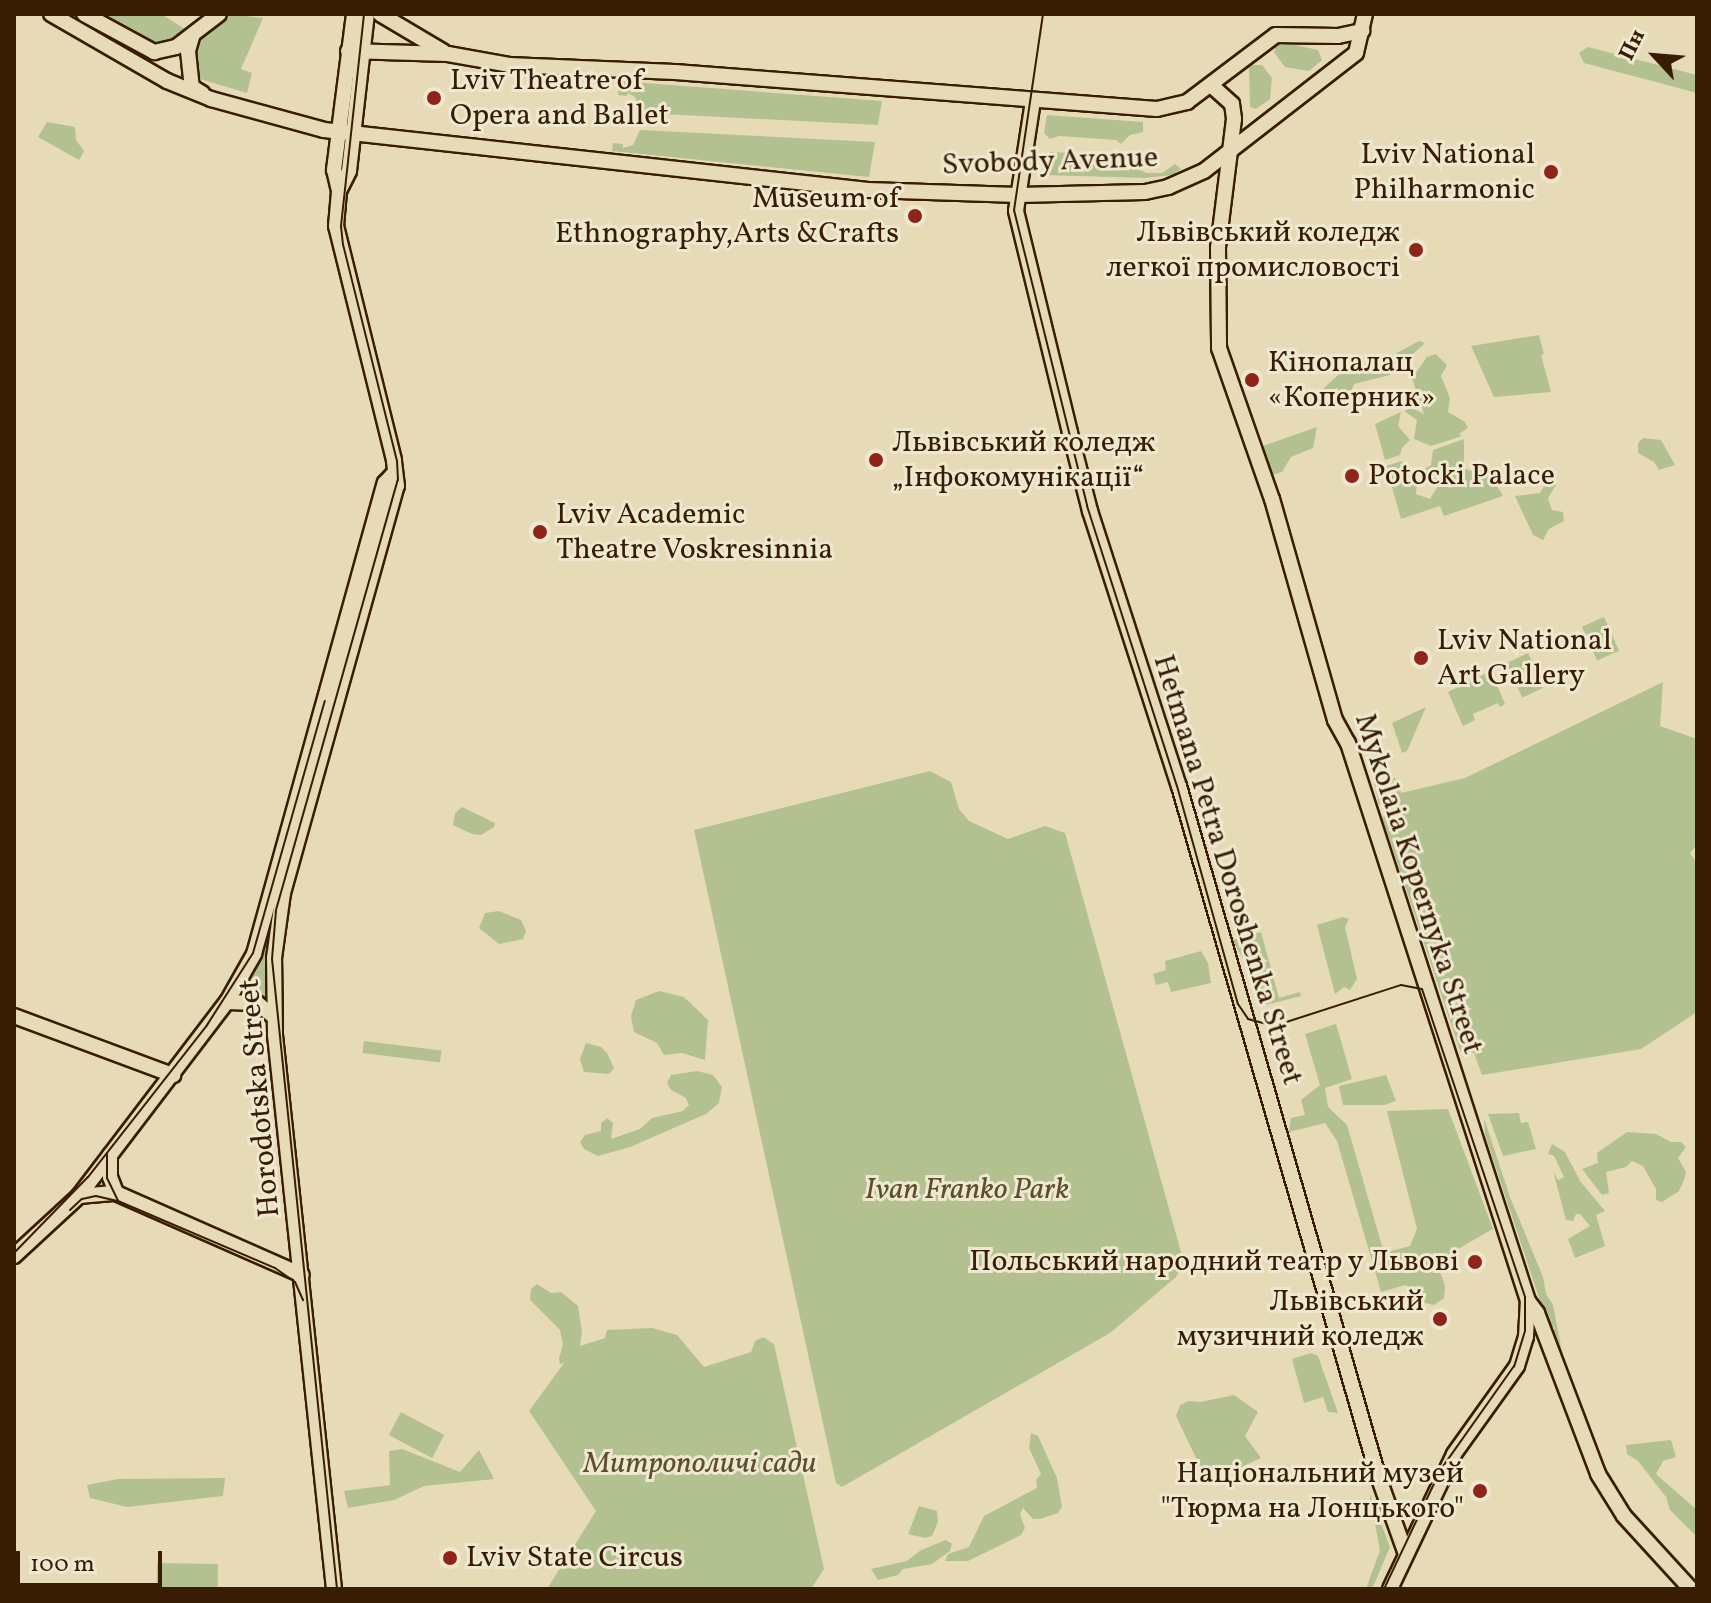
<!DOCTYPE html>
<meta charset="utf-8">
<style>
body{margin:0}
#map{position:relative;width:1711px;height:1603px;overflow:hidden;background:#e6dbb6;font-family:Vollkorn,serif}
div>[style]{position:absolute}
.green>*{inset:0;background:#b3c190;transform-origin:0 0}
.roads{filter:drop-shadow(2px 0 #381d04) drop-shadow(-2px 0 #381d04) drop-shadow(0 2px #381d04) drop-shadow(0 -2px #381d04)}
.major>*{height:14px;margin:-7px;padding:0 7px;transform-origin:7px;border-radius:7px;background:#e6dbb6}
.tram>*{height:2px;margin:-1px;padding:0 1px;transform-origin:1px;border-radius:1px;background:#381d04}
.dots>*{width:22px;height:22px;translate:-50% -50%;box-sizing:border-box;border:4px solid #efe8d0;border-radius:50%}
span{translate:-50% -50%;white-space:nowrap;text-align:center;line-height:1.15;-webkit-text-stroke:6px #efe8d0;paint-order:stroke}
.poi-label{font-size:30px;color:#381d04}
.left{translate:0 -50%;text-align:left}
.right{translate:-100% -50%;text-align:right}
.street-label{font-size:30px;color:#381d04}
.park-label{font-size:30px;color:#5d4e2e;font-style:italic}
.frame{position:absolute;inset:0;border:16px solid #381d04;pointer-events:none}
.north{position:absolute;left:1615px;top:16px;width:80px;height:80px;-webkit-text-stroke:6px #efe8d0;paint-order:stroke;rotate:296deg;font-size:22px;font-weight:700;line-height:32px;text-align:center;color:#381d04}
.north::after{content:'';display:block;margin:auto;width:28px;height:36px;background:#381d04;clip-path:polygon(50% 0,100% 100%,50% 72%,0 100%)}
.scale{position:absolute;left:16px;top:1551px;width:146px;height:36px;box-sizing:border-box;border:4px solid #381d04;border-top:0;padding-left:10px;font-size:24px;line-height:28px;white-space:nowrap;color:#381d04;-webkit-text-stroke:6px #efe8d0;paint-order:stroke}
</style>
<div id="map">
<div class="green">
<i style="clip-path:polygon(98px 14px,161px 14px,191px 33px,175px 45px,152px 48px)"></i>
<i style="clip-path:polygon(229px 14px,263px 18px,241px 69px,252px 73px,247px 93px,200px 79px,195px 71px,195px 48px,199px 40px)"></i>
<i style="clip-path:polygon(1277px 41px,1318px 50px,1322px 60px,1309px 71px,1285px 67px,1274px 52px)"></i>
<i style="clip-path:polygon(1588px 47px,1697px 75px,1697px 93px,1584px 63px,1579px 53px)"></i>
<i style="clip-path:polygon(1249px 65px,1262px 65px,1272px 78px,1270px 99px,1256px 109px,1250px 107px)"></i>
<i style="clip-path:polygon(619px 81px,645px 83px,882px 101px,878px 125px,642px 113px,635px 97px,628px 93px,627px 96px,618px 95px)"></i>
<i style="clip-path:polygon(1047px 115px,1143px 122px,1143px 132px,1130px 135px,1121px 144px,1116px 140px,1059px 136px,1050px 139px,1044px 133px)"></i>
<i style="clip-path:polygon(47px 122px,75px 127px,76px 140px,84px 151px,79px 160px,38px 137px)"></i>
<i style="clip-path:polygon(640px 130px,875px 142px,869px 177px,612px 151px,613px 143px,623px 144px,623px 148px,633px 145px)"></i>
<i style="clip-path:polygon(1051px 152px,1124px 156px,1130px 164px,1146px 173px,1162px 173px,1175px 164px,1181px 169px,1172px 175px,1145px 178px,1044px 175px,1045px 157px)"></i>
<i style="clip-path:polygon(1539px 335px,1544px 354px,1541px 355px,1551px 392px,1494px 397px,1471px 346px)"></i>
<i style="clip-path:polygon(1419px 341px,1425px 343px,1390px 375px,1354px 384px,1347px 401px,1340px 405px,1323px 404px,1323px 389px,1340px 373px,1346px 362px,1367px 372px,1382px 356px,1393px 355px)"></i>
<i style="clip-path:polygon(1436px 354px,1447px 365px,1441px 376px,1450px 398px,1448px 412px,1465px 422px,1468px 428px,1459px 434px,1462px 436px,1431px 446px,1414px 439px,1417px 420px,1404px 411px,1412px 408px,1424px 414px,1412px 378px,1427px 357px)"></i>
<i style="clip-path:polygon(1401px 412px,1398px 426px,1410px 440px,1402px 448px,1400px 455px,1385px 460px,1375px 424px)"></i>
<i style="clip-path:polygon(1317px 427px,1313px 448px,1291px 457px,1282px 472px,1271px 475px,1263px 446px)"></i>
<i style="clip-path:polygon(1643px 438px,1661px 440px,1675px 465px,1659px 470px,1654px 462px,1638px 453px,1638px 443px)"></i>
<i style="clip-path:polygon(1464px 439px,1464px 470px,1484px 463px,1503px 496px,1444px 516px,1440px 506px,1401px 519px,1386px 466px,1402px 461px,1405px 467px,1418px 471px,1416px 494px,1430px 499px,1438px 486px,1434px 479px,1426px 476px,1424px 469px,1431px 465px,1433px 450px)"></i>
<i style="clip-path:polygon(1554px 481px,1556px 485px,1548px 498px,1552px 510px,1563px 512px,1564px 521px,1549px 529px,1543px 540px,1533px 535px,1515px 496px,1540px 493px,1546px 483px)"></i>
<i style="left:1604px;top:617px;width:37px;height:24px;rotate:66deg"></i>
<i style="left:1528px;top:653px;width:38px;height:24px;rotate:65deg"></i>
<i style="clip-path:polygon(1491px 671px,1505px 704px,1500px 707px,1498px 703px,1473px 714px,1475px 720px,1463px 726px,1448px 692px)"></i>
<i style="clip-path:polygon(1663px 682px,1660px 726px,1697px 739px,1697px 845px,1690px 853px,1697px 864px,1697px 1012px,1641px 1049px,1482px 1075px,1474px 1053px,1460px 1051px,1382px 817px,1391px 815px,1388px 803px,1379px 804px,1374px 783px,1396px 778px,1401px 793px,1465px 778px)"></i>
<i style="clip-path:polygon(1426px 707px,1407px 751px,1402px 753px,1392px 723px)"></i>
<i style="clip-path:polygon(930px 771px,951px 782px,959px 809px,969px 821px,1008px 839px,1045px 826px,1065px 833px,1184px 1263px,1176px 1277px,1110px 1333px,842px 1487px,836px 1483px,694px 830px)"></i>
<i style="clip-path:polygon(462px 807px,495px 823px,494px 827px,481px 835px,472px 834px,453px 825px,455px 813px)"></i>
<i style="clip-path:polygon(499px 911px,521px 920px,526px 931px,523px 939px,499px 944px,479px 928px,485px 913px)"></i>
<i style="clip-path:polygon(1343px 917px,1349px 919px,1345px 927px,1357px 979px,1350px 990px,1344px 987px,1335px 994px,1317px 925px)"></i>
<i style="clip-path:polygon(270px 921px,265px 955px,268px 1000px,259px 995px,240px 995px,260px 954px)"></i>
<i style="clip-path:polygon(1261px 932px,1279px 998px,1300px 992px,1301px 996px,1261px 1006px,1251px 972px,1232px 940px)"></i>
<i style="clip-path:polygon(1201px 951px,1208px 963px,1211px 983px,1171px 992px,1168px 982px,1156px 985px,1153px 974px,1166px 970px,1165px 961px)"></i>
<i style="clip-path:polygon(659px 991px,684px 997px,708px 1020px,705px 1060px,682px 1053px,664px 1055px,657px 1043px,634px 1032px,631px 1016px,636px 1000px)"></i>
<i style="clip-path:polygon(1336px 1024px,1352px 1079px,1325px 1088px,1328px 1107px,1347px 1125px,1384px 1253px,1410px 1246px,1417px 1229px,1387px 1111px,1448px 1109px,1493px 1229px,1442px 1258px,1438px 1266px,1445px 1286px,1444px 1298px,1434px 1305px,1425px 1303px,1420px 1293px,1405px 1285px,1381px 1292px,1337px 1141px,1325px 1123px,1289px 1132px,1291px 1118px,1305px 1115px,1301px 1100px,1320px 1085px,1305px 1034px)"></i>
<i style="left:364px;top:1041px;width:78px;height:12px;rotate:7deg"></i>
<i style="clip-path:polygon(586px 1043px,601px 1047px,607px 1053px,614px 1068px,609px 1074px,584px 1072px,580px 1059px)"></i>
<i style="clip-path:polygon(697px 1071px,713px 1075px,722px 1087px,719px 1103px,706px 1114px,630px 1147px,598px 1156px,584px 1149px,580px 1142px,585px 1135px,601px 1131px,601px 1123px,607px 1118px,613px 1123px,611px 1139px,640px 1129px,652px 1118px,683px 1111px,689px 1105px,686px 1098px,671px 1090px,667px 1083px,671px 1075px)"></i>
<i style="clip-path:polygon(1386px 1075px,1396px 1101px,1384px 1105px,1343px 1105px,1339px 1086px)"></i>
<i style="clip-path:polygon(1519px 1113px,1521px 1123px,1528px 1122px,1536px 1149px,1503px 1156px,1488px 1114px)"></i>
<i style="clip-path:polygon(1484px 1118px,1510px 1197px,1543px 1277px,1546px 1294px,1553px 1305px,1566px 1372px,1551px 1334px,1555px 1328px,1548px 1325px,1485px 1135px)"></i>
<i style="clip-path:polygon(1627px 1132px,1656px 1134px,1671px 1142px,1681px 1142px,1686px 1147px,1678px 1158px,1686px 1172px,1684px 1180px,1679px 1191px,1662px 1202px,1656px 1200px,1656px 1189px,1643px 1166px,1632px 1161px,1626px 1167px,1606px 1172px,1609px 1193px,1602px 1195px,1582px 1169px,1598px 1163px,1597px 1153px)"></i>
<i style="clip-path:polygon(1552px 1144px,1565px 1152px,1580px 1181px,1605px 1211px,1596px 1215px,1605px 1246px,1575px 1258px,1568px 1239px,1590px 1226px,1580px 1214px,1576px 1214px,1573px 1221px,1566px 1220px,1553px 1171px,1558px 1180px,1564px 1177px,1554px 1156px,1548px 1154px)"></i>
<i style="clip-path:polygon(537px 1284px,551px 1293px,561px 1292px,578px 1306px,582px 1331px,580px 1346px,605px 1338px,607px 1330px,652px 1328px,677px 1335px,704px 1367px,751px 1352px,755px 1341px,763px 1337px,774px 1344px,824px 1569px,811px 1589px,547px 1589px,596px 1511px,529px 1411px,564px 1363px,560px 1364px,559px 1359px,563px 1344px,560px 1330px,530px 1300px,531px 1289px)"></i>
<i style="clip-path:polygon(1311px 1353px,1318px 1356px,1338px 1413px,1328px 1412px,1323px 1397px,1304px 1403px,1292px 1359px)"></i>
<i style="clip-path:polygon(1234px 1395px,1258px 1412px,1245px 1436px,1261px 1458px,1213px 1480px,1205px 1477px,1176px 1416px,1180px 1405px,1189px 1401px,1200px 1402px)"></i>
<i style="left:401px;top:1412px;width:49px;height:26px;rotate:28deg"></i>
<i style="clip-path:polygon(1031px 1433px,1038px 1436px,1057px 1478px,1062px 1507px,1058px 1513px,1040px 1519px,1033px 1519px,1023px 1508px,1020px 1514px,1025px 1528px,1021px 1535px,968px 1561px,945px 1561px,948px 1554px,969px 1547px,984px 1516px,1037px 1488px,1036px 1480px,1041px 1474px,1029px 1448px)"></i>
<i style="clip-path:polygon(1671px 1440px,1676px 1457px,1663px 1461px,1656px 1474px,1697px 1510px,1697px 1537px,1670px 1510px,1666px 1497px,1638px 1461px,1627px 1454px,1626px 1445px)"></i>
<i style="clip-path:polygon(402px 1449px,460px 1472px,479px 1450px,494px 1479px,424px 1486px,394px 1500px,348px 1508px,344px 1491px,390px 1485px,389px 1451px)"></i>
<i style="clip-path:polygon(225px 1478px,223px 1496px,127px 1507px,90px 1498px,87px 1485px,118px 1479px)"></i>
<i style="clip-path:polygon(1369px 1492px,1390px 1547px,1372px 1589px,1366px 1589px,1380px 1550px)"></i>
<i style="clip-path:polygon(919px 1506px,937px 1511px,938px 1522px,932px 1536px,925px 1538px,908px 1534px)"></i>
<i style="clip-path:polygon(946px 1540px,952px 1544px,950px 1551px,932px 1564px,903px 1569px,898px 1575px,878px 1580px,871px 1569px,907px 1561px,921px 1550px)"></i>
<i style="left:157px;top:1563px;width:61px;height:26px;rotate:1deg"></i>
</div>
<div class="roads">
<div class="major">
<i style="left:51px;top:14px;width:134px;rotate:30deg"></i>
<i style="left:167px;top:81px;width:48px;rotate:22.2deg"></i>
<i style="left:211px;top:99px;width:117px;rotate:15.3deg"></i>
<i style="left:324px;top:130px;width:547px;rotate:6.29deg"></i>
<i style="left:868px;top:190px;width:150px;rotate:1.9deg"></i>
<i style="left:1018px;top:195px;width:127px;rotate:-1.4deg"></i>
<i style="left:1145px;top:192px;width:24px;rotate:-12deg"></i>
<i style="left:1168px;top:187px;width:39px;rotate:-24deg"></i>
<i style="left:1204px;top:171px;width:192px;rotate:-37.8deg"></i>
<i style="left:1356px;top:53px;width:40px;rotate:-77deg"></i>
<i style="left:84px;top:14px;width:80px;rotate:28.5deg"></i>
<i style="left:154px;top:52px;width:23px;rotate:-13deg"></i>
<i style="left:176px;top:47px;width:54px;rotate:-37.5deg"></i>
<i style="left:380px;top:14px;width:74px;rotate:30.7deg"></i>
<i style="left:192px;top:37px;width:15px;rotate:106deg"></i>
<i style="left:188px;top:51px;width:36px;rotate:84deg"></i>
<i style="left:192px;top:87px;width:12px;rotate:31deg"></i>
<i style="left:348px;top:51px;width:100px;rotate:1.7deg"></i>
<i style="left:448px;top:54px;width:62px;rotate:10.2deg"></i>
<i style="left:509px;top:65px;width:166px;rotate:2.4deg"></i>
<i style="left:675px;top:72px;width:483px;rotate:4.4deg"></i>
<i style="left:1157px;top:109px;width:31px;rotate:-13deg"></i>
<i style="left:1187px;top:102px;width:111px;rotate:-37deg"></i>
<i style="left:1276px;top:35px;width:62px;rotate:0.9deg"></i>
<i style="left:1338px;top:36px;width:25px;rotate:-12deg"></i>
<i style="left:1212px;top:86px;width:27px;rotate:42deg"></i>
<i style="left:1232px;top:104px;width:15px;rotate:82deg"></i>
<i style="left:1234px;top:119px;width:130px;rotate:97.1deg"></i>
<i style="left:1218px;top:248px;width:100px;rotate:89.4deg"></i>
<i style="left:1219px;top:348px;width:160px;rotate:70.7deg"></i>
<i style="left:1272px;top:499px;width:230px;rotate:74.1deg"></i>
<i style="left:1335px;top:720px;width:26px;rotate:61deg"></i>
<i style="left:1348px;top:743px;width:586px;rotate:72.12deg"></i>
<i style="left:1528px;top:1301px;width:15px;rotate:53deg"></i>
<i style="left:1537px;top:1313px;width:172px;rotate:69.2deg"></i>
<i style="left:1598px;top:1474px;width:49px;rotate:58.2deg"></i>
<i style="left:1624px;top:1516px;width:99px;rotate:47.5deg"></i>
<i style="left:1033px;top:101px;width:111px;rotate:98.8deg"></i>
<i style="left:1016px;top:211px;width:228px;rotate:76.3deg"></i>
<i style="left:1070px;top:433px;width:81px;rotate:75.6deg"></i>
<i style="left:1090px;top:511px;width:289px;rotate:72.1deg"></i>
<i style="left:1179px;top:786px;width:718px;rotate:73.91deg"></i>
<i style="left:1378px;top:1476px;width:83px;rotate:70.3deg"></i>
<i style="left:339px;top:191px;width:22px;rotate:-103deg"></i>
<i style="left:334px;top:170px;width:157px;rotate:-82.7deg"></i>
<i style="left:227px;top:1002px;width:30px;rotate:2deg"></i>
<i style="left:257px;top:1003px;width:22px;rotate:39deg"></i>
<i style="left:14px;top:1016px;width:170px;rotate:20.4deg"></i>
<i style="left:110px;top:1155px;width:22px;rotate:90deg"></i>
<i style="left:110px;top:1177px;width:17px;rotate:69deg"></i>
<i style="left:79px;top:1196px;width:37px;rotate:-5deg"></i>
<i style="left:116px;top:1193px;width:203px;rotate:23.8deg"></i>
<i style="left:14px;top:1256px;width:88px;rotate:-42.7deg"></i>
<i style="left:79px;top:1196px;width:244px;rotate:-52.7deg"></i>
<i style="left:227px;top:1002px;width:55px;rotate:-60.6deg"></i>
<i style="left:254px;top:954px;width:489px;rotate:-74.5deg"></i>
<i style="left:385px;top:483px;width:12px;rotate:-48deg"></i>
<i style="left:334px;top:1589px;width:557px;rotate:-96.08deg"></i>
<i style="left:275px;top:1035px;width:77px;rotate:-90.7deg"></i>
<i style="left:274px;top:958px;width:66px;rotate:-82.1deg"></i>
<i style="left:283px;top:893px;width:423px;rotate:-74.4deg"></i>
<i style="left:397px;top:486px;width:26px;rotate:-97deg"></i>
<i style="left:394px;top:460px;width:241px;rotate:-103.9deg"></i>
<i style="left:336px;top:226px;width:35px;rotate:-85deg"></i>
<i style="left:339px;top:191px;width:22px;rotate:-63deg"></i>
<i style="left:349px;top:171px;width:158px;rotate:-83.5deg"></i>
<i style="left:1390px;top:1589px;width:149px;rotate:-64.6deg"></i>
<i style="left:1454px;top:1454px;width:108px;rotate:-54.4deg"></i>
<i style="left:1517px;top:1366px;width:30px;rotate:-73deg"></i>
<i style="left:1526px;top:1337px;width:36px;rotate:-87deg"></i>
</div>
</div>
<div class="tram">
<i style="left:1043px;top:14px;width:198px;rotate:98.4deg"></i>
<i style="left:1014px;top:210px;width:305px;rotate:76.1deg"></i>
<i style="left:1087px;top:506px;width:294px;rotate:72.2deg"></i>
<i style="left:1177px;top:786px;width:226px;rotate:74.4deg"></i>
<i style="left:1238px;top:1004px;width:18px;rotate:56deg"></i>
<i style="left:1248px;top:1019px;width:27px;rotate:15deg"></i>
<i style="left:1274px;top:1026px;width:133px;rotate:-17.9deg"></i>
<i style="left:1401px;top:985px;width:21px;rotate:11deg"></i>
<i style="left:1422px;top:989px;width:325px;rotate:71.5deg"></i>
<i style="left:1525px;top:1297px;width:34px;rotate:90deg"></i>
<i style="left:1525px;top:1331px;width:37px;rotate:107deg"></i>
<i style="left:1514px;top:1366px;width:126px;rotate:125.3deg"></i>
<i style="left:1441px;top:1469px;width:133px;rotate:115.4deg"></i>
<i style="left:107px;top:1154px;width:24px;rotate:90deg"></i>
<i style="left:107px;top:1178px;width:25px;rotate:64deg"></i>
<i style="left:70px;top:1210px;width:16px;rotate:-43deg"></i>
<i style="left:82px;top:1199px;width:14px;rotate:-12deg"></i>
<i style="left:96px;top:1196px;width:23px;rotate:13deg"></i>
<i style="left:118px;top:1201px;width:171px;rotate:23.1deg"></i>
<i style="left:275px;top:1268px;width:24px;rotate:35deg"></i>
<i style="left:295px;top:1282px;width:20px;rotate:66deg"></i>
<i style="left:14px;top:1253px;width:106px;rotate:-45.8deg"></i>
<i style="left:88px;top:1177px;width:193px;rotate:-51.9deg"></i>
<i style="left:207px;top:1025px;width:85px;rotate:-57.4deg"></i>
<i style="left:253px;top:953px;width:262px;rotate:-74.1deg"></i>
<i style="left:337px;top:1589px;width:633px;rotate:-95.89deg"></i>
<i style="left:272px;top:959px;width:49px;rotate:-85.3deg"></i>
<i style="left:276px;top:910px;width:447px;rotate:-74.2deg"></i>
<i style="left:398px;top:480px;width:19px;rotate:-93deg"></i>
<i style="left:397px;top:461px;width:223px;rotate:-104deg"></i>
<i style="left:343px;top:245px;width:19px;rotate:-96deg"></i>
<i style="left:341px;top:226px;width:213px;rotate:-83.8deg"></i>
</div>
<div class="dots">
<i style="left:434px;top:98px;background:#8f2418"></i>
<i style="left:1551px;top:172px;background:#8f2418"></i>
<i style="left:915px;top:216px;background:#8f2418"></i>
<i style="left:1416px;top:250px;background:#8f2418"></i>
<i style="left:1252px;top:380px;background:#8f2418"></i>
<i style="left:876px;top:460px;background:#8f2418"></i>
<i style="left:1352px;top:476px;background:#8f2418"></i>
<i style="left:540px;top:532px;background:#8f2418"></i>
<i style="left:1421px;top:658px;background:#8f2418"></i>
<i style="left:1475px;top:1262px;background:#8f2418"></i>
<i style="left:1440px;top:1319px;background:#8f2418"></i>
<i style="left:1480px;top:1491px;background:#8f2418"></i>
<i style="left:450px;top:1558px;background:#8f2418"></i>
</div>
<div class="poi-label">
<span class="left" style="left:450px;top:98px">Lviv Theatre of<br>Opera and Ballet</span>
<span class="right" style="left:1535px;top:172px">Lviv National<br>Philharmonic</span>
<span class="right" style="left:899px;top:216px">Museum of<br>Ethnography,Arts &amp;Crafts</span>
<span class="right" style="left:1400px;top:250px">Львівський коледж<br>легкої промисловості</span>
<span class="left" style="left:1268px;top:380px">Кінопалац<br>«Коперник»</span>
<span class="left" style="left:892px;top:460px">Львівський коледж<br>„Інфокомунікації“</span>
<span class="left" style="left:1368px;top:476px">Potocki Palace</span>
<span class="left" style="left:556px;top:532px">Lviv Academic<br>Theatre Voskresinnia</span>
<span class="left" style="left:1437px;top:658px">Lviv National<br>Art Gallery</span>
<span class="right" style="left:1459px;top:1262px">Польський народний театр у Львові</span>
<span class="right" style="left:1424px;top:1319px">Львівський<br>музичний коледж</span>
<span class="right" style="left:1464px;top:1491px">Національний музей<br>"Тюрма на Лонцького"</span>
<span class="left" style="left:466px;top:1558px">Lviv State Circus</span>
</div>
<div class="street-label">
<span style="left:1050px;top:162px;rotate:-2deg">Svobody Avenue</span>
<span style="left:1227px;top:870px;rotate:73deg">Hetmana Petra Doroshenka Street</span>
<span style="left:1418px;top:884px;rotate:72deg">Mykolaia Kopernyka Street</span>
<span style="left:260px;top:1098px;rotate:-95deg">Horodotska Street</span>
</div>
<div class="park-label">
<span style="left:967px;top:1190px">Ivan Franko Park</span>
<span style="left:700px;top:1464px">Митрополичі сади</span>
</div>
<div class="frame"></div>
<div class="north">Пн</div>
<div class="scale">100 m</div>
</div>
